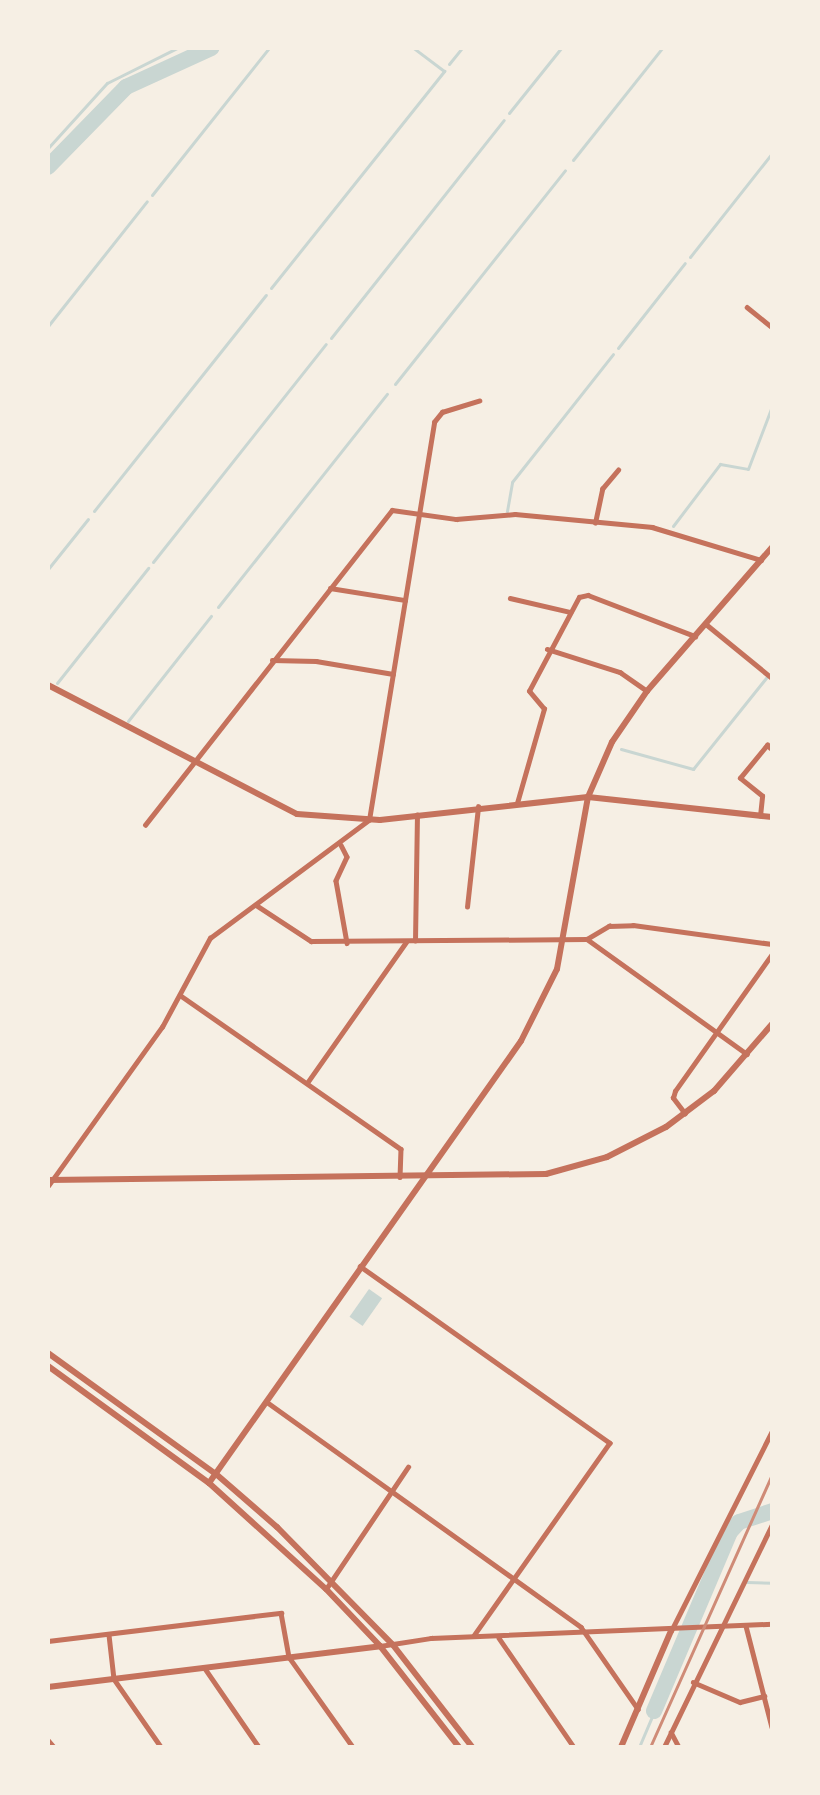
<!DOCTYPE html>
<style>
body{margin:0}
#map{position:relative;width:820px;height:1795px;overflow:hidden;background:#f6efe4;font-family:Karla,sans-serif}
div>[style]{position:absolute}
.water>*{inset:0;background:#c9d6d2;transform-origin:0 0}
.stream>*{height:3px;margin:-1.5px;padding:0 1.5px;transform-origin:1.5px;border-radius:1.5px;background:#c9d6d2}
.river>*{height:16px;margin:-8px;padding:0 8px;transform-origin:8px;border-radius:8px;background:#c9d6d2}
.minor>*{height:4.5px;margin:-2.25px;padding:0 2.25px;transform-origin:2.25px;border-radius:2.25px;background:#c5725c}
.tertiary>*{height:6px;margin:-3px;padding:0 3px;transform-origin:3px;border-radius:3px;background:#c5725c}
.rail>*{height:3px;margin:-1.5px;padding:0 1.5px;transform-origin:1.5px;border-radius:1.5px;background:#cf8b77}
span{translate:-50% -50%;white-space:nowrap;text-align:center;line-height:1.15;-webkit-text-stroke:6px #f6efe4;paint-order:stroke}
.frame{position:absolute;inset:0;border:50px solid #f6efe4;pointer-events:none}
</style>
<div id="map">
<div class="water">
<i style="left:369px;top:1289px;width:16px;height:34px;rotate:35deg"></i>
</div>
<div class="stream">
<i style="left:449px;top:64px;width:21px;rotate:-51deg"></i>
<i style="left:509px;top:113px;width:83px;rotate:-51.3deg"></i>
<i style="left:48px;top:148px;width:88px;rotate:-47.8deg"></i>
<i style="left:107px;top:83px;width:78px;rotate:-26.6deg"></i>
<i style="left:573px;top:160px;width:143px;rotate:-51.5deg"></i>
<i style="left:152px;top:195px;width:188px;rotate:-51.5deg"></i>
<i style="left:690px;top:257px;width:132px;rotate:-51.7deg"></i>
<i style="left:271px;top:288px;width:278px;rotate:-51.4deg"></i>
<i style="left:444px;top:71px;width:38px;rotate:-143deg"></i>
<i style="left:48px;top:326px;width:159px;rotate:-51.6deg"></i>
<i style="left:331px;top:338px;width:278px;rotate:-51.6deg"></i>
<i style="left:618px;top:348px;width:108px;rotate:-51.8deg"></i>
<i style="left:395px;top:384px;width:273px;rotate:-51.5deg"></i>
<i style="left:94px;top:511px;width:276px;rotate:-51.5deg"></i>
<i style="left:507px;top:511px;width:29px;rotate:-80deg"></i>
<i style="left:512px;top:482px;width:163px;rotate:-51.7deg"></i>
<i style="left:673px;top:526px;width:78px;rotate:-52.8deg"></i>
<i style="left:720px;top:464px;width:28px;rotate:10deg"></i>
<i style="left:748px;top:469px;width:67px;rotate:-69.1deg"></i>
<i style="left:153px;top:562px;width:278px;rotate:-51.6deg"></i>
<i style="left:48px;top:569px;width:64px;rotate:-51.3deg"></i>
<i style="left:218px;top:607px;width:272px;rotate:-51.6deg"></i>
<i style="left:771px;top:671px;width:1px;rotate:-45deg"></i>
<i style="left:57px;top:683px;width:147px;rotate:-51.6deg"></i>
<i style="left:128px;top:721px;width:134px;rotate:-51.7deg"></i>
<i style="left:621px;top:749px;width:75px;rotate:15.5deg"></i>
<i style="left:693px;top:769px;width:117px;rotate:-51.3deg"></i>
<i style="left:747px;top:1582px;width:25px;rotate:2deg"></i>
<i style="left:639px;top:1747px;width:39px;rotate:-67deg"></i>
</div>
<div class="river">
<i style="left:48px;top:167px;width:112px;rotate:-45.7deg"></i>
<i style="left:126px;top:87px;width:94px;rotate:-24.6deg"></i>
<i style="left:654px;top:1711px;width:194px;rotate:-67deg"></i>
<i style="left:730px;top:1532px;width:13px;rotate:-48deg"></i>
<i style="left:739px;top:1522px;width:35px;rotate:-18deg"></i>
</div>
<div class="minor">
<i style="left:747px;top:307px;width:32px;rotate:39deg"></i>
<i style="left:595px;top:523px;width:35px;rotate:-78deg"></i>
<i style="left:602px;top:489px;width:25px;rotate:-50deg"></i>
<i style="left:330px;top:588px;width:76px;rotate:9.1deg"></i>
<i style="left:510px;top:598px;width:62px;rotate:13.1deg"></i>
<i style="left:706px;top:624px;width:85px;rotate:39.3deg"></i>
<i style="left:547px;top:649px;width:77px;rotate:17.5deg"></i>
<i style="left:620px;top:672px;width:33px;rotate:35deg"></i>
<i style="left:272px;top:660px;width:44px;rotate:1.3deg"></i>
<i style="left:316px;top:661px;width:78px;rotate:9.6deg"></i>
<i style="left:517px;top:803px;width:98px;rotate:-74deg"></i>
<i style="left:544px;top:709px;width:23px;rotate:-130deg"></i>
<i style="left:529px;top:691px;width:106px;rotate:-62deg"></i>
<i style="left:579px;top:597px;width:9px;rotate:-13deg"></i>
<i style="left:588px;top:595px;width:115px;rotate:21deg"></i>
<i style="left:760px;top:816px;width:20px;rotate:-84deg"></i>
<i style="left:762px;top:796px;width:28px;rotate:-141deg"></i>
<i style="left:740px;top:778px;width:43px;rotate:-50.7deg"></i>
<i style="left:767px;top:745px;width:6px;rotate:39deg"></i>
<i style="left:145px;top:825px;width:400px;rotate:-51.9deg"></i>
<i style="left:392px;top:510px;width:65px;rotate:8deg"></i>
<i style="left:456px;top:519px;width:59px;rotate:-4.8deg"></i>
<i style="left:515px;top:514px;width:138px;rotate:5.4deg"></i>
<i style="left:652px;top:527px;width:114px;rotate:16.8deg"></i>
<i style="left:341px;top:845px;width:13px;rotate:63deg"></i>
<i style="left:347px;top:857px;width:26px;rotate:115deg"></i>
<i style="left:336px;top:881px;width:63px;rotate:79.9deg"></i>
<i style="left:256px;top:905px;width:66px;rotate:33.2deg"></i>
<i style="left:311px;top:941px;width:276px;rotate:-0.4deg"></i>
<i style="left:587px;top:939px;width:197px;rotate:35.7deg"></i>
<i style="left:467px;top:907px;width:101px;rotate:-83.7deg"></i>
<i style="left:587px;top:939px;width:26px;rotate:-31deg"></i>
<i style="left:609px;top:926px;width:24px;rotate:-2deg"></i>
<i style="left:633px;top:925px;width:140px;rotate:7.8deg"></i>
<i style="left:415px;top:941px;width:126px;rotate:-89.1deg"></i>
<i style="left:180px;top:995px;width:269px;rotate:34.9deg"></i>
<i style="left:401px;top:1149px;width:28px;rotate:92deg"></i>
<i style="left:307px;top:1083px;width:172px;rotate:-54.9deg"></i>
<i style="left:685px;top:1114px;width:20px;rotate:-127deg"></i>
<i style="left:673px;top:1098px;width:7px;rotate:-74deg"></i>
<i style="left:675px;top:1091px;width:168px;rotate:-54.7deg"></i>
<i style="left:48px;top:1186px;width:196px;rotate:-54.4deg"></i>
<i style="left:162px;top:1027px;width:101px;rotate:-61.7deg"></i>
<i style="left:210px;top:938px;width:198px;rotate:-36.6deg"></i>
<i style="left:369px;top:820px;width:403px;rotate:-80.7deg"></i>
<i style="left:434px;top:422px;width:13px;rotate:-51deg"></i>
<i style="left:442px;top:412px;width:39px;rotate:-17deg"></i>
<i style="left:360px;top:1266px;width:306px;rotate:35.3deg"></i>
<i style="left:610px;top:1443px;width:236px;rotate:125.2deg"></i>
<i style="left:267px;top:1402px;width:386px;rotate:35.6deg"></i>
<i style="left:581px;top:1627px;width:100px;rotate:55.2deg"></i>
<i style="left:326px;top:1589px;width:147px;rotate:-56.1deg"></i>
<i style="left:746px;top:1626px;width:104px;rotate:75.6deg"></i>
<i style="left:671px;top:1631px;width:224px;rotate:-63.2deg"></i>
<i style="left:109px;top:1635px;width:44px;rotate:83.5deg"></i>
<i style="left:114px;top:1679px;width:83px;rotate:55.3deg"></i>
<i style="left:499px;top:1638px;width:132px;rotate:55.5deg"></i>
<i style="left:48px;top:1641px;width:235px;rotate:-6.9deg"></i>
<i style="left:281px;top:1613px;width:45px;rotate:79.7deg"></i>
<i style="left:289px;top:1657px;width:110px;rotate:54.6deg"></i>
<i style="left:380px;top:1646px;width:52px;rotate:-8.9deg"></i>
<i style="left:431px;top:1638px;width:341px;rotate:-2.4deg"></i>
<i style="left:204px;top:1667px;width:97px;rotate:55.5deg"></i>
<i style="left:693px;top:1682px;width:51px;rotate:23.1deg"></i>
<i style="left:740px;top:1702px;width:25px;rotate:-14deg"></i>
<i style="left:671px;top:1732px;width:17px;rotate:62deg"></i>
<i style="left:48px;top:1740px;width:9px;rotate:49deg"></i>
<i style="left:664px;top:1747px;width:247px;rotate:-64.1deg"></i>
</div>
<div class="tertiary">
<i style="left:48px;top:685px;width:280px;rotate:27.4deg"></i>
<i style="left:297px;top:814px;width:83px;rotate:4.1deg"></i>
<i style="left:380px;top:820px;width:209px;rotate:-6.3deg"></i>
<i style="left:588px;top:797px;width:185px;rotate:6.2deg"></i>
<i style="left:48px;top:1180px;width:498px;rotate:-0.7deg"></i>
<i style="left:546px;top:1174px;width:63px;rotate:-15.6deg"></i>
<i style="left:607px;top:1157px;width:66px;rotate:-27deg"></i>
<i style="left:666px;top:1127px;width:60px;rotate:-36.9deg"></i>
<i style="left:714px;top:1091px;width:89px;rotate:-49.1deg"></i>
<i style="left:48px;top:1353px;width:207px;rotate:35.8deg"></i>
<i style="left:216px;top:1474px;width:81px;rotate:41deg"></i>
<i style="left:277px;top:1527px;width:165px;rotate:45.5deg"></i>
<i style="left:393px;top:1645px;width:129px;rotate:52.2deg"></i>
<i style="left:48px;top:1366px;width:199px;rotate:36deg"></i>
<i style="left:209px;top:1483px;width:158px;rotate:42.2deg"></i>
<i style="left:326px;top:1589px;width:79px;rotate:46.5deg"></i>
<i style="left:380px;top:1646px;width:128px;rotate:52deg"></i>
<i style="left:209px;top:1483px;width:541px;rotate:-54.78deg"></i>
<i style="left:521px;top:1041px;width:80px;rotate:-63.4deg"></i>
<i style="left:557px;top:969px;width:175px;rotate:-79.8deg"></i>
<i style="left:588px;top:797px;width:60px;rotate:-66.4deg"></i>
<i style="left:612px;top:742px;width:62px;rotate:-55.5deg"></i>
<i style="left:647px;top:691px;width:191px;rotate:-49deg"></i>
<i style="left:48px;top:1687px;width:335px;rotate:-7deg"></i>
<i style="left:621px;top:1747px;width:126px;rotate:-66.7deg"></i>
</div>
<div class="rail">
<i style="left:650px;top:1747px;width:299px;rotate:-65.9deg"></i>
</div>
<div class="frame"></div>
</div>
